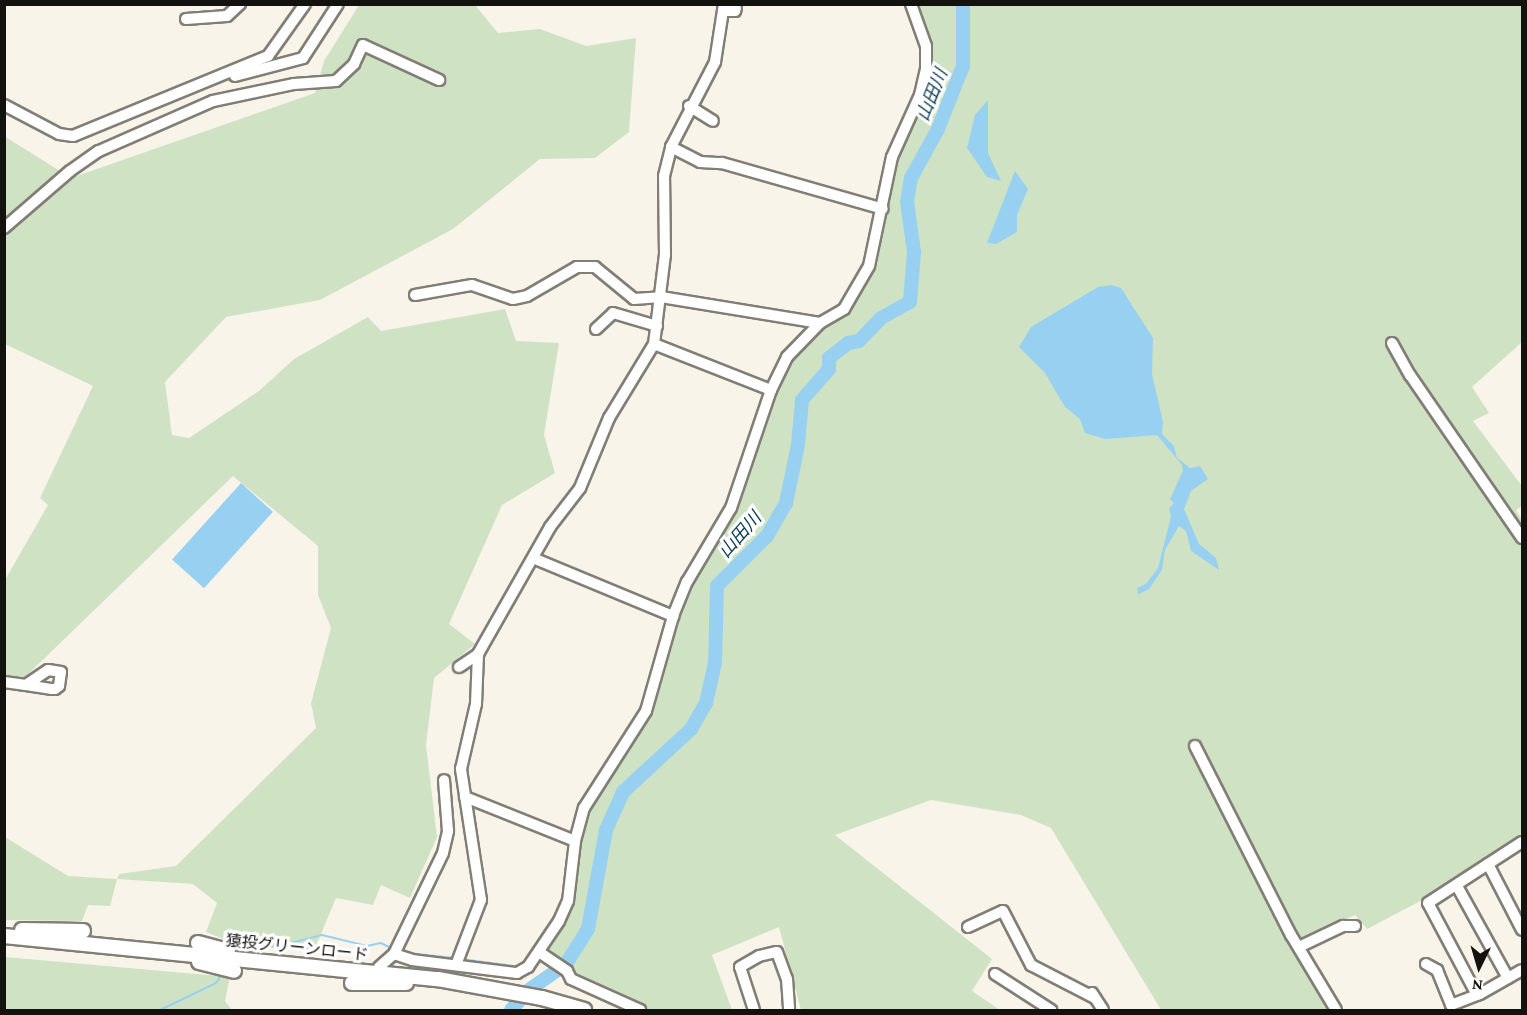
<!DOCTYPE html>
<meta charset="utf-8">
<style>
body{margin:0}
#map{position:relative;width:1527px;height:1015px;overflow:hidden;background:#f8f4ea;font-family:"Crimson Pro","Noto Sans JP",serif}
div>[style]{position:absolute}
.green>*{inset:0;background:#cfe3c4}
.water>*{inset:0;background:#97d0f1;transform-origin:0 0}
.stream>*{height:2px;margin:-1px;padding:0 1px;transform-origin:1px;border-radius:1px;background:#97d0f1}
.river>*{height:14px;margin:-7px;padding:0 7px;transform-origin:7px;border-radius:7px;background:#97d0f1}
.roads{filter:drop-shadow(2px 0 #827e75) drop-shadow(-2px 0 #827e75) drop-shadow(0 2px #827e75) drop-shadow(0 -2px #827e75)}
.minor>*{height:10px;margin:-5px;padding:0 5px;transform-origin:5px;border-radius:5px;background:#fff}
.major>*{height:14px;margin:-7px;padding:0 7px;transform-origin:7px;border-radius:7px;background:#fff}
span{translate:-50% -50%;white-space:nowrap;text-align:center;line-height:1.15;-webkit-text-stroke:6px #fff;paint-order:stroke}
.street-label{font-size:16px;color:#13120f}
.water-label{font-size:18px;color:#0b3b51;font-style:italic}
.frame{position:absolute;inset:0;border:6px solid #13120f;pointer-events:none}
.north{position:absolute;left:1449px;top:937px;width:60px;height:60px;-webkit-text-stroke:4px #fff;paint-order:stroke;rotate:185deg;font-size:16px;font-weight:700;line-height:24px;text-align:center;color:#13120f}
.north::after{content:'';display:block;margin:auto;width:21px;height:27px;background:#13120f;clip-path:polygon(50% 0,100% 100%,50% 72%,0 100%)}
</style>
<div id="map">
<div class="green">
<i style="clip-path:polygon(359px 5px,475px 5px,498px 33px,540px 29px,586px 46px,636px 38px,629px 132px,595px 158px,540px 159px,453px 229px,320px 300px,226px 317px,165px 382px,172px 435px,189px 438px,259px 391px,294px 359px,368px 317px,381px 331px,505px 309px,516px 341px,559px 343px,544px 435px,555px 473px,502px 505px,449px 624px,475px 644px,434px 678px,426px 745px,437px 837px,410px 898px,381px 885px,373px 905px,336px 898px,314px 951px,236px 944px,206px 932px,217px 903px,193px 884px,117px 879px,110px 906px,88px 905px,82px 921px,5px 920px,5px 837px,68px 876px,117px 879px,119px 874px,176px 866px,316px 728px,311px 703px,331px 628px,318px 595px,318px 546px,233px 476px,22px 680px,5px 678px,5px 580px,48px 505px,40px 498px,93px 386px,5px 344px,4px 136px,71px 178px,315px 93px,324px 61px)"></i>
<i style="clip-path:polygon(916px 5px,1522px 5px,1522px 342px,1472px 387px,1489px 413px,1473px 421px,1522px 486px,1522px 506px,1516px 510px,1522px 520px,1522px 839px,1428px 897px,1367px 929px,1355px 915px,1296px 942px,1332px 1010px,1161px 1010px,1051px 828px,1021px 815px,931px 800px,835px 835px,992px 959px,972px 991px,1000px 1010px,801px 1010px,779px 927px,712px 955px,732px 1010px,649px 1010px,579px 977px,545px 949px,557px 930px,588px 809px,647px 722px,692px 582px,736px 512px,775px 390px,790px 359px,823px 327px,848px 312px,873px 265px,888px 208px,895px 158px,931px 68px,931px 45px)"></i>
<i style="clip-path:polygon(5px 957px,230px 977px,225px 1001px,232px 1010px,5px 1010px)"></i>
</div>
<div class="water">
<i style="clip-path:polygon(988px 100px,988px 153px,1001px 181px,987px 177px,967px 148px,975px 115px)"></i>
<i style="clip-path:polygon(1015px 171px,1028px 189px,1017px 215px,1017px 232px,996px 244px,987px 243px)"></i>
<i style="clip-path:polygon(1112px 285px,1121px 288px,1153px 338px,1152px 374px,1163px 422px,1162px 434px,1174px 446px,1177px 458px,1190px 468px,1200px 466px,1208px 479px,1191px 491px,1184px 509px,1199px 544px,1216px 558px,1219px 570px,1191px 551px,1186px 531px,1179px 526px,1165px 550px,1162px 570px,1149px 589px,1139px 594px,1140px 602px,1137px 588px,1146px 584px,1158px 568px,1171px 516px,1169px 508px,1174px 503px,1170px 499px,1183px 471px,1182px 465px,1157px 435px,1105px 439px,1085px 433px,1080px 419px,1065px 407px,1045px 373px,1019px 347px,1031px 327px,1098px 287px)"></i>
<i style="left:241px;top:483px;width:43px;height:103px;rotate:42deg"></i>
</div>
<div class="stream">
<i style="left:237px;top:953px;width:9px;rotate:-58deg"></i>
<i style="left:242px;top:945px;width:33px;rotate:3deg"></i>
<i style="left:275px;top:947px;width:49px;rotate:-14.3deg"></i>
<i style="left:322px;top:935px;width:46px;rotate:13.7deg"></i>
<i style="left:367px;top:946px;width:14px;rotate:-12deg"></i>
<i style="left:381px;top:943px;width:13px;rotate:27deg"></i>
<i style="left:407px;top:953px;width:48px;rotate:5.9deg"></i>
<i style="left:461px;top:959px;width:53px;rotate:7.5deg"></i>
<i style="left:160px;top:1010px;width:62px;rotate:-25.7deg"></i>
<i style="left:216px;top:983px;width:12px;rotate:-55deg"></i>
</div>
<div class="river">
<i style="left:511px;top:1010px;width:27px;rotate:-48deg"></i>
<i style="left:529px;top:990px;width:45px;rotate:-35.1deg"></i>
<i style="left:566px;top:964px;width:41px;rotate:-57.8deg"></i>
<i style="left:588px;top:929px;width:101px;rotate:-79.7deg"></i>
<i style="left:606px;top:830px;width:42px;rotate:-65.9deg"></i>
<i style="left:623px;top:792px;width:93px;rotate:-42.8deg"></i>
<i style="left:691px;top:729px;width:30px;rotate:-60deg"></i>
<i style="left:706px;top:703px;width:41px;rotate:-77.3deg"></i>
<i style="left:715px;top:663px;width:77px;rotate:-88.5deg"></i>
<i style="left:717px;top:586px;width:71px;rotate:-45deg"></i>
<i style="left:767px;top:536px;width:38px;rotate:-60deg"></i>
<i style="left:786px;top:503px;width:59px;rotate:-78.3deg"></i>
<i style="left:798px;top:445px;width:45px;rotate:-84.9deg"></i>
<i style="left:802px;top:400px;width:41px;rotate:-48.9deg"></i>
<i style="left:829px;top:369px;width:11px;rotate:-90deg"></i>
<i style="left:829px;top:358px;width:24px;rotate:-38deg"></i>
<i style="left:848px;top:343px;width:11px;rotate:-10deg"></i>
<i style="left:859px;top:341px;width:32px;rotate:-46deg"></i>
<i style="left:881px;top:318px;width:33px;rotate:-29deg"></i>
<i style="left:910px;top:302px;width:50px;rotate:-85.4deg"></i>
<i style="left:914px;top:252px;width:50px;rotate:-98deg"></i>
<i style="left:907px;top:202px;width:24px;rotate:-81deg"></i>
<i style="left:911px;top:178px;width:56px;rotate:-61.1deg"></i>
<i style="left:938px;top:129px;width:68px;rotate:-68.4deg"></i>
<i style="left:963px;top:66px;width:62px;rotate:-90deg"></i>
</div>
<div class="roads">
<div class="minor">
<i style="left:723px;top:11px;width:12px"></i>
<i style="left:735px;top:11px;width:3px;rotate:-72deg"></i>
<i style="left:186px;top:19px;width:41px;rotate:-4.2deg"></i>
<i style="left:227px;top:16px;width:18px;rotate:-43deg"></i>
<i style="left:235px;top:76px;width:70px;rotate:-14.8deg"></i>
<i style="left:303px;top:58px;width:64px;rotate:-57.1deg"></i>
<i style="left:4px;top:105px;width:62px;rotate:27.8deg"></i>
<i style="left:59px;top:134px;width:14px;rotate:8deg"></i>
<i style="left:73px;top:136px;width:211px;rotate:-22.3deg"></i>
<i style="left:268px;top:56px;width:64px;rotate:-54.6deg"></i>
<i style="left:689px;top:106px;width:28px;rotate:32deg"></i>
<i style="left:671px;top:147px;width:33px;rotate:27deg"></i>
<i style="left:700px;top:162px;width:22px;rotate:3deg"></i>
<i style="left:722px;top:163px;width:167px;rotate:15.9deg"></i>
<i style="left:4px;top:228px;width:87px;rotate:-40.8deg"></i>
<i style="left:70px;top:171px;width:35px;rotate:-35deg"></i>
<i style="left:99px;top:151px;width:124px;rotate:-23.7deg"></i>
<i style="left:213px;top:101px;width:83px;rotate:-11.9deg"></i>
<i style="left:294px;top:84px;width:42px;rotate:-4.1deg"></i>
<i style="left:336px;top:81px;width:25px;rotate:-43deg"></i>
<i style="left:354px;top:64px;width:21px;rotate:-65deg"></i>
<i style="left:363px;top:45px;width:84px;rotate:24.7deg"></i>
<i style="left:415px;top:295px;width:58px;rotate:-10deg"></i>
<i style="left:472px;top:285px;width:43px;rotate:18.9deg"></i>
<i style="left:513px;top:299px;width:14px;rotate:-12deg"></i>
<i style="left:527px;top:296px;width:58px;rotate:-30.1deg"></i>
<i style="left:577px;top:267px;width:18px"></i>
<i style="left:595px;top:267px;width:50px;rotate:39.4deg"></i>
<i style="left:634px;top:299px;width:27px;rotate:-4deg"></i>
<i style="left:661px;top:297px;width:161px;rotate:9.3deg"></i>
<i style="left:596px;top:329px;width:23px;rotate:-43deg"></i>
<i style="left:613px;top:313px;width:46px;rotate:16.5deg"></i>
<i style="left:1392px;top:343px;width:37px;rotate:61deg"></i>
<i style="left:1410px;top:375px;width:198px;rotate:55.5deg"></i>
<i style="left:654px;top:344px;width:126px;rotate:21.5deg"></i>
<i style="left:533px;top:558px;width:152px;rotate:22.5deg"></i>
<i style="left:459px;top:667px;width:23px;rotate:-34deg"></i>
<i style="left:4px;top:682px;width:22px;rotate:8deg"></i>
<i style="left:26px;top:685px;width:25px;rotate:9deg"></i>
<i style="left:51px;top:689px;width:4px"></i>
<i style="left:55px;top:689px;width:5px;rotate:-37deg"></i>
<i style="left:59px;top:686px;width:14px;rotate:-82deg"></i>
<i style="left:61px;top:672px;width:13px;rotate:-171deg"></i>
<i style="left:48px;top:670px;width:27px;rotate:146deg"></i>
<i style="left:1195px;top:746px;width:212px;rotate:63.1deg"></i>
<i style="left:1291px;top:935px;width:87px;rotate:59deg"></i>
<i style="left:465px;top:797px;width:118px;rotate:21.8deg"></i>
<i style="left:1488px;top:864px;width:74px;rotate:62.7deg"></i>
<i style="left:1457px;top:886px;width:105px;rotate:61deg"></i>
<i style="left:968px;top:927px;width:38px;rotate:-25deg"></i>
<i style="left:1003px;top:911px;width:61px;rotate:62.6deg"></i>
<i style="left:1031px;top:965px;width:72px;rotate:27.3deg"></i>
<i style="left:1301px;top:946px;width:47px;rotate:-25.5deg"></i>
<i style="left:1343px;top:926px;width:12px"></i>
<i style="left:539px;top:952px;width:34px;rotate:34deg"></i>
<i style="left:567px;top:971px;width:9px;rotate:63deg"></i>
<i style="left:571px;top:979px;width:76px;rotate:24.2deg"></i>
<i style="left:394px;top:954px;width:19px;rotate:18deg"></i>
<i style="left:412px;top:960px;width:106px;rotate:7.1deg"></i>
<i style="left:517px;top:973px;width:13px;rotate:-29deg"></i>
<i style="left:528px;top:967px;width:55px;rotate:-56deg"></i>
<i style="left:559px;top:921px;width:22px;rotate:-66deg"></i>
<i style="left:568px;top:901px;width:60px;rotate:-83.3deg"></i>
<i style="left:575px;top:841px;width:34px;rotate:-75deg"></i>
<i style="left:584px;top:808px;width:115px;rotate:-57.4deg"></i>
<i style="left:646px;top:711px;width:99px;rotate:-74.1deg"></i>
<i style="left:673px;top:616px;width:37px;rotate:-68deg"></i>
<i style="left:687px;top:582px;width:86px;rotate:-59.3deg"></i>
<i style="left:731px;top:508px;width:125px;rotate:-71.3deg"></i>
<i style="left:771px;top:390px;width:37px;rotate:-64deg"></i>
<i style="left:787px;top:357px;width:47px;rotate:-45.9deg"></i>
<i style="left:820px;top:323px;width:28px;rotate:-30deg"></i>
<i style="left:844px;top:309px;width:50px;rotate:-59.8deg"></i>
<i style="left:869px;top:266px;width:111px;rotate:-78.1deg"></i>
<i style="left:892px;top:157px;width:68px;rotate:-65.7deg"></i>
<i style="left:920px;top:95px;width:27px;rotate:-77deg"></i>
<i style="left:926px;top:69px;width:23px;rotate:-90deg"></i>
<i style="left:926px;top:46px;width:45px;rotate:-109.7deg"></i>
<i style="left:1426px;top:964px;width:13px;rotate:29deg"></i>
<i style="left:1437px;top:970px;width:38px;rotate:68deg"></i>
<i style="left:1451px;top:1005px;width:31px;rotate:-21deg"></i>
<i style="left:1480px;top:994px;width:48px;rotate:-29.7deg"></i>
<i style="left:456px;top:965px;width:70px;rotate:-69deg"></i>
<i style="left:481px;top:900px;width:133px;rotate:-98.7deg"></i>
<i style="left:461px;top:769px;width:67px;rotate:-77deg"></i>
<i style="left:476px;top:704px;width:50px;rotate:-87.7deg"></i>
<i style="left:478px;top:654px;width:146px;rotate:-60.4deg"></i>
<i style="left:550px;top:527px;width:49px;rotate:-52.4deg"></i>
<i style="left:580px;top:488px;width:76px;rotate:-67.5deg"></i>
<i style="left:609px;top:418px;width:87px;rotate:-58.7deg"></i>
<i style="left:654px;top:344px;width:90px;rotate:-83deg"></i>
<i style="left:665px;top:255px;width:79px;rotate:-90.7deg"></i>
<i style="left:664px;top:176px;width:30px;rotate:-76deg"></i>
<i style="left:671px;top:147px;width:96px;rotate:-62.6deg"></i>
<i style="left:715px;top:62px;width:59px;rotate:-81.2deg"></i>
<i style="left:379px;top:967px;width:20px;rotate:-41deg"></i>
<i style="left:394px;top:954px;width:112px;rotate:-64.1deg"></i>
<i style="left:443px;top:853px;width:23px;rotate:-77deg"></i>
<i style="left:448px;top:831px;width:51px;rotate:-94.5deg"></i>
<i style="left:995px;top:974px;width:67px;rotate:32.7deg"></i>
<i style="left:1092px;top:993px;width:20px;rotate:57deg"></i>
<i style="left:1477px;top:995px;width:104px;rotate:-118deg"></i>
<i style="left:1428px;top:903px;width:112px;rotate:-33deg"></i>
<i style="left:754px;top:1010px;width:45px;rotate:-108deg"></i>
<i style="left:740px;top:967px;width:22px;rotate:-30deg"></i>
<i style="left:759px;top:956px;width:18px;rotate:-13deg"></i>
<i style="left:777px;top:952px;width:29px;rotate:70deg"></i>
<i style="left:787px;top:979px;width:31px;rotate:86deg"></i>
</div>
<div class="major">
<i style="left:22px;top:930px;width:61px;rotate:0.9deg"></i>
<i style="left:4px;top:936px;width:436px;rotate:5.7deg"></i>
<i style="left:438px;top:979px;width:106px;rotate:10.4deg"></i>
<i style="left:542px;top:998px;width:44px;rotate:15.9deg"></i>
<i style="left:198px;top:943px;width:31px;rotate:15deg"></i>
<i style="left:199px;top:962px;width:36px;rotate:14deg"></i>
<i style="left:352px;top:983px;width:54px"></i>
</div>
</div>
<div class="street-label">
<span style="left:297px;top:948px;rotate:6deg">猿投グリーンロード</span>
</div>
<div class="water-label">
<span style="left:932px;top:95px;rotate:-68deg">山田川</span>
<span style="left:740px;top:535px;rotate:-49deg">山田川</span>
</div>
<div class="frame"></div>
<div class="north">N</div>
</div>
